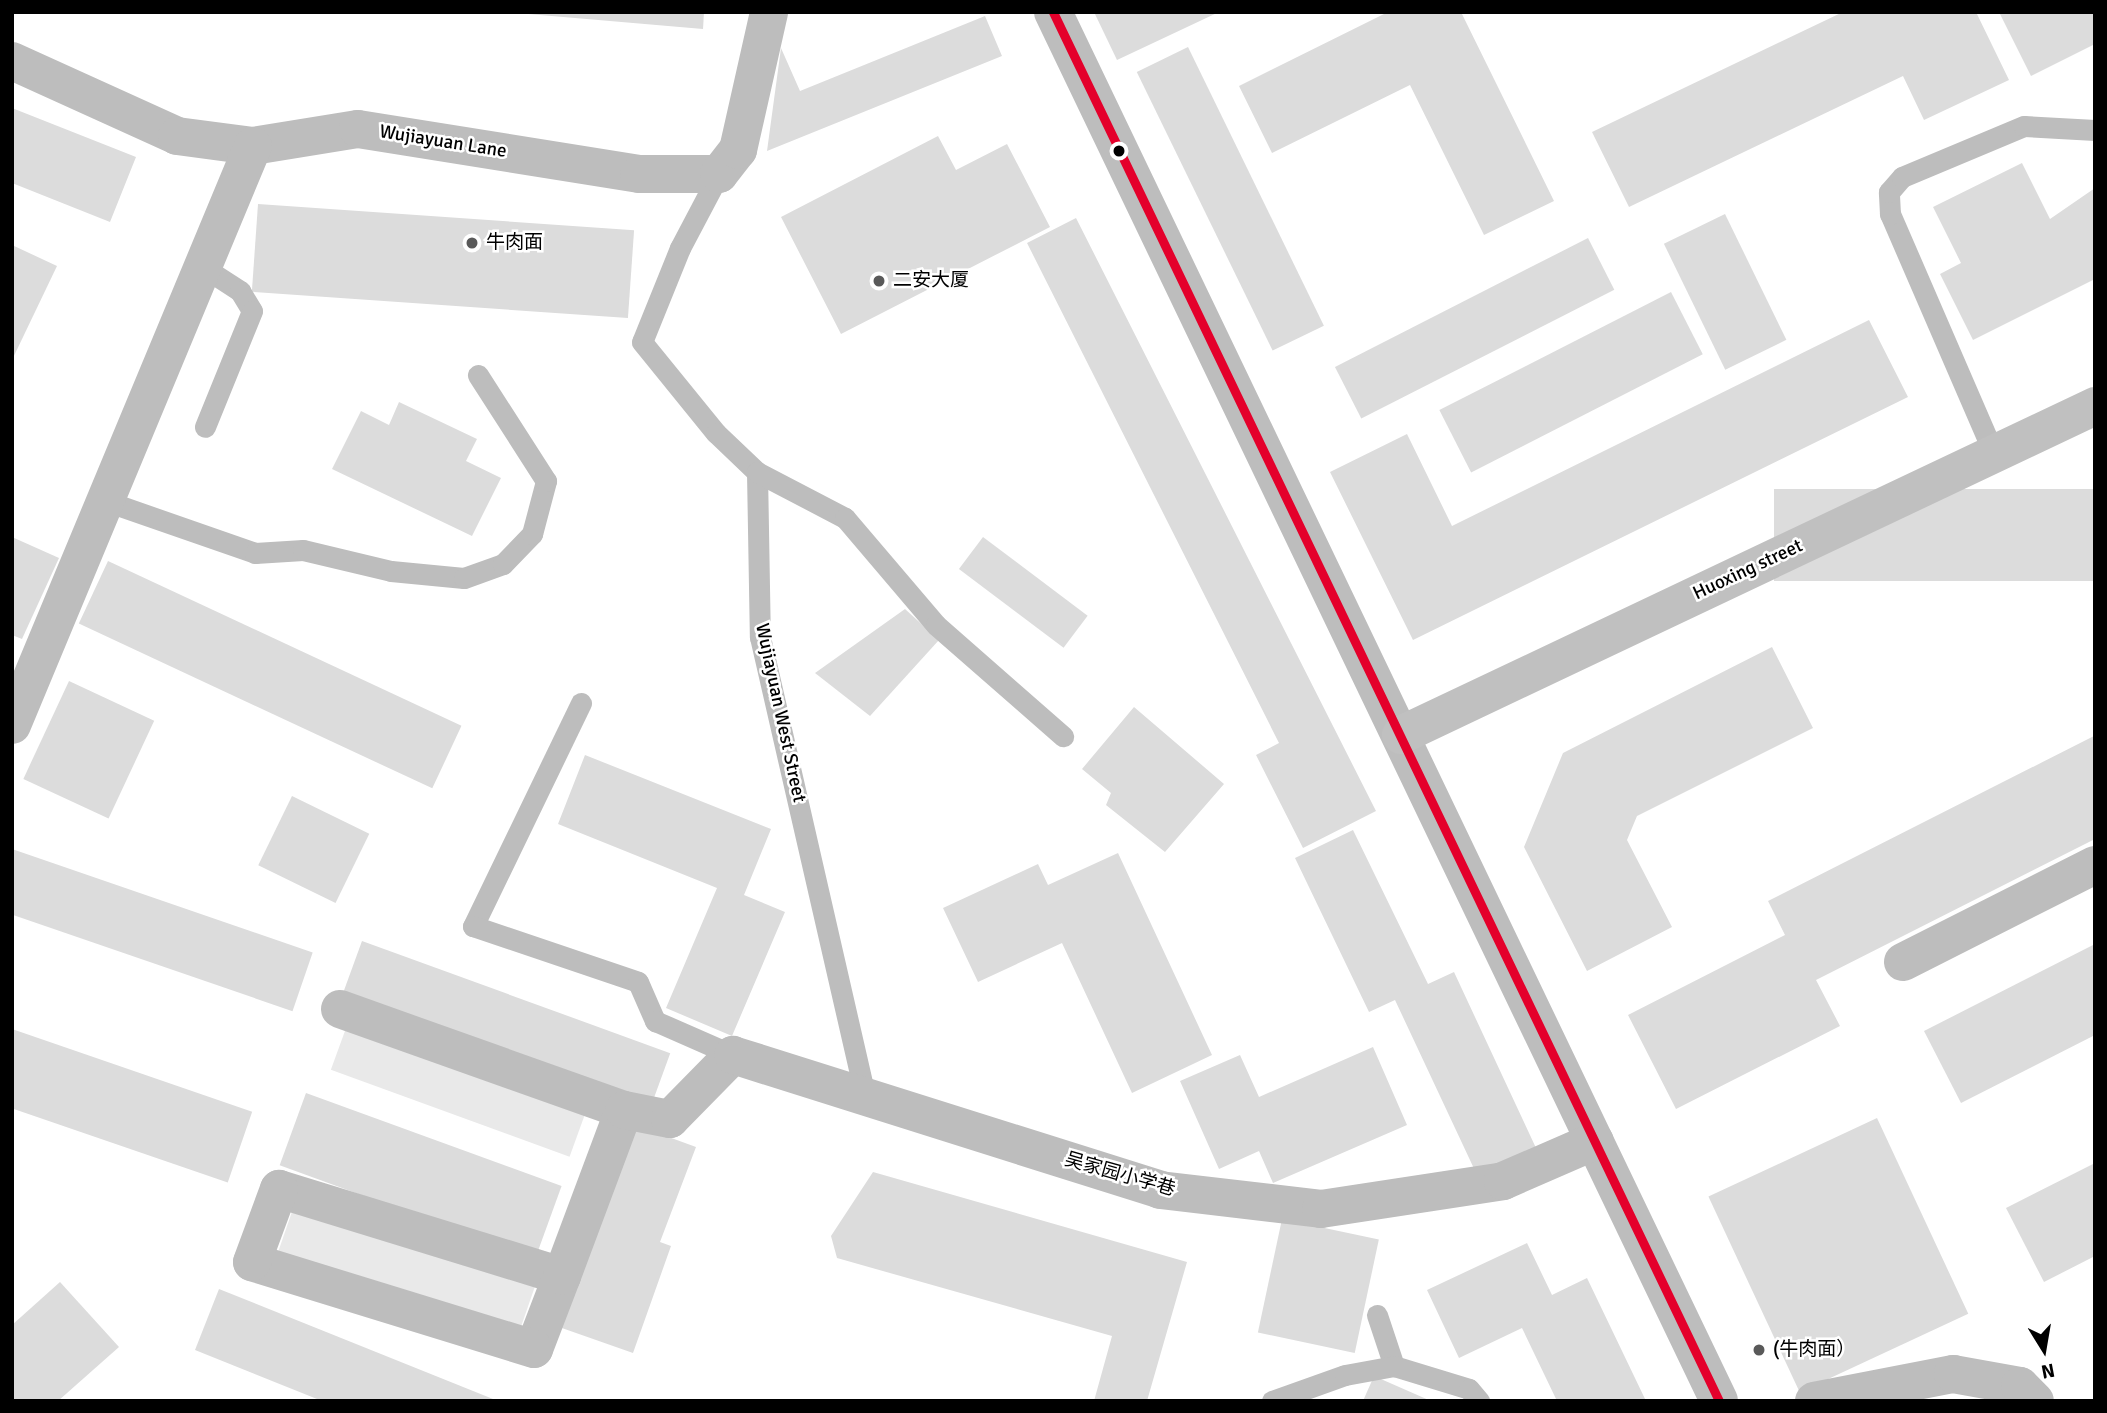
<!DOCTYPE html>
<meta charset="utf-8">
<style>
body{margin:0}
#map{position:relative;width:2107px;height:1413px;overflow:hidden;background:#fff;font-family:Signika,"Noto Sans SC",sans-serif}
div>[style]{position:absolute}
.green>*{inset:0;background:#e9e9e9;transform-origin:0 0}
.building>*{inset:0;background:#dcdcdc;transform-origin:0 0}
.lane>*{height:21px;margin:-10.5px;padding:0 10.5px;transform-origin:10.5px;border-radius:10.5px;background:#bdbdbd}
.street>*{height:38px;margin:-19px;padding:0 19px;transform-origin:19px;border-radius:19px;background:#bdbdbd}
.secondary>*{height:38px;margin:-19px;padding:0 19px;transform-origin:19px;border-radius:19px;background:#c0c0c0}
.bus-1>*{height:9px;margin:-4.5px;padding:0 4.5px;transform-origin:4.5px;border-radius:4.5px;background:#e4002b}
.dots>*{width:19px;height:19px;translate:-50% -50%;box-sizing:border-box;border:4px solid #fff;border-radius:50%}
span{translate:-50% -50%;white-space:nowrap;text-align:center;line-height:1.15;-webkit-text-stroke:5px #fff;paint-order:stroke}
.street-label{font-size:19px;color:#000}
.poi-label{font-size:19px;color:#000}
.left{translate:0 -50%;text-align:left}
.frame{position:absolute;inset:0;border:14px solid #000;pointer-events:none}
.north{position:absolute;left:2009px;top:1315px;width:70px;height:70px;-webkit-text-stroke:5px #fff;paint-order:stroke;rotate:169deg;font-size:19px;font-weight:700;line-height:28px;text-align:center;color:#000}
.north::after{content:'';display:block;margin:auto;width:24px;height:32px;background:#000;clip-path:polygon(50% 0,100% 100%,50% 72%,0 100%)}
</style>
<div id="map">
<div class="green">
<i style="left:349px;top:1020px;width:254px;height:53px;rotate:20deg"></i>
<i style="left:295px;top:1203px;width:254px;height:53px;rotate:19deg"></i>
</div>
<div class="building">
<i style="clip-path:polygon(506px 12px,704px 12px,703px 29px)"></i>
<i style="clip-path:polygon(1094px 12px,1219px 12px,1117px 60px)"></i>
<i style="clip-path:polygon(1388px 12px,1461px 12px,1554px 201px,1484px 235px,1410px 85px,1272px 153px,1239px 86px)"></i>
<i style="clip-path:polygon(1843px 12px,1976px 12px,2009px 80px,1924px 120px,1903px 76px,1629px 207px,1592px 132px)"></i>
<i style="clip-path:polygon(1999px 12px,2095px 12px,2095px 44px,2031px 76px)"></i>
<i style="clip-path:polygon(985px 16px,1002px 56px,767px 151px,781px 48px,800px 91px)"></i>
<i style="left:1188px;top:47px;width:310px;height:57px;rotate:64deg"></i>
<i style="clip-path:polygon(12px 108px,136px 157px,110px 222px,12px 183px)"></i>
<i style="clip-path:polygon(938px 136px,956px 170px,1007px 144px,1050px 227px,841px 334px,781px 217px)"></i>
<i style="clip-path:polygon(2022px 163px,2050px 219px,2095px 188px,2095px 279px,1973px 340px,1940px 274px,1961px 263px,1933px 207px)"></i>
<i style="left:258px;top:204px;width:377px;height:88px;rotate:4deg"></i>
<i style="left:1725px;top:214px;width:140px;height:68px;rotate:64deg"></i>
<i style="clip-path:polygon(1076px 218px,1376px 811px,1303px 848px,1256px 755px,1279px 743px,1027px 243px)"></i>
<i style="left:1588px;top:238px;width:58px;height:284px;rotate:63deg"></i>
<i style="clip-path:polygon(12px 245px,57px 266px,12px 360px)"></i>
<i style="left:1671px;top:292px;width:70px;height:260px;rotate:63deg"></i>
<i style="clip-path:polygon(1869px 320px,1908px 397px,1413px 640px,1330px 472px,1407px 434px,1452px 526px)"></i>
<i style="clip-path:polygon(399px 402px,477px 439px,466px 461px,501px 478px,472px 536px,332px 469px,361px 411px,389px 425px)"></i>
<i style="left:2095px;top:489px;width:92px;height:321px;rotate:90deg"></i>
<i style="clip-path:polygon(12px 537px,59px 558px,22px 639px,12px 635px)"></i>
<i style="left:983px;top:537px;width:131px;height:40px;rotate:37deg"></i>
<i style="left:108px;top:561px;width:390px;height:69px;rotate:25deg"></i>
<i style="clip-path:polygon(905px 609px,939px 640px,870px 716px,815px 673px)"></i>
<i style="clip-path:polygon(1772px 647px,1813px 728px,1637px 816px,1627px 840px,1672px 927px,1587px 971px,1524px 847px,1563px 753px)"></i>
<i style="left:69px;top:681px;width:94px;height:108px;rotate:25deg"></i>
<i style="clip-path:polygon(1134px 707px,1224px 784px,1165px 852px,1106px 805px,1111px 793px,1082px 769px)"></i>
<i style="clip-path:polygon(2094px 736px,2095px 839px,1816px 980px,1840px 1026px,1676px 1109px,1628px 1015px,1785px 935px,1768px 901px)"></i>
<i style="clip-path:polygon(585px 755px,771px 829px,744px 895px,785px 912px,732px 1036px,666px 1008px,717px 888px,558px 824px)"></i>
<i style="left:292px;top:796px;width:86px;height:77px;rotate:26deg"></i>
<i style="clip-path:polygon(1353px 830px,1428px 984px,1454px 972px,1536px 1148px,1477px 1175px,1395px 1000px,1369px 1012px,1295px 858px)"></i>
<i style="left:12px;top:849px;width:318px;height:62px;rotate:19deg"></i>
<i style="clip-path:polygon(1118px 853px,1212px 1055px,1132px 1093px,1062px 943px,978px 982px,943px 908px,1038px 864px,1048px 885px)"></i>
<i style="left:362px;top:941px;width:328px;height:58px;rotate:20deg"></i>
<i style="clip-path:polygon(2095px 944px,2095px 1035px,1961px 1103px,1924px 1031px)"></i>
<i style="left:12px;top:1029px;width:254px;height:75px;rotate:19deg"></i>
<i style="clip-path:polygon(1373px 1047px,1407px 1125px,1273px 1183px,1259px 1151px,1219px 1169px,1180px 1081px,1240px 1055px,1259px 1097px)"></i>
<i style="left:306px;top:1093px;width:272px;height:77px;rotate:20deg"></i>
<i style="left:1877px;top:1118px;width:216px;height:186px;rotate:65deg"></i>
<i style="clip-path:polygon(633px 1124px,696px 1147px,660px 1242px,671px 1246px,633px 1353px,559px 1327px)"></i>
<i style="clip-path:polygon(2095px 1163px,2095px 1256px,2044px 1282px,2006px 1208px)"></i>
<i style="clip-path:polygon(873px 1172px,1187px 1262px,1147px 1401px,1094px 1401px,1112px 1336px,837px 1258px,831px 1236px)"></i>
<i style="left:1282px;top:1219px;width:99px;height:116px;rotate:12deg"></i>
<i style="clip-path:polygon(1527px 1243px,1552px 1295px,1587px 1278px,1646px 1401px,1557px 1401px,1522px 1328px,1459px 1358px,1427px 1290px)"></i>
<i style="clip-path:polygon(60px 1282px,119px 1347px,58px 1401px,12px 1401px,12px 1325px)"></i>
<i style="clip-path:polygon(219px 1289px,498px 1401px,322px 1401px,195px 1350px)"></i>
<i style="clip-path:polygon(1374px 1376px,1431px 1401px,1363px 1401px)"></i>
</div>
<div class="lane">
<i style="left:719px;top:174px;width:84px;rotate:117.8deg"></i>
<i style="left:680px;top:248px;width:101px;rotate:112deg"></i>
<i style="left:642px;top:342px;width:117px;rotate:50.9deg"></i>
<i style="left:716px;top:433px;width:57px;rotate:43.6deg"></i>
<i style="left:757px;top:472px;width:165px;rotate:89deg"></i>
<i style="left:760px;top:637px;width:471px;rotate:77.1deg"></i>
<i style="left:200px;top:265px;width:48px;rotate:33deg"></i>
<i style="left:240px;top:291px;width:23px;rotate:59deg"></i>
<i style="left:252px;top:311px;width:125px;rotate:112.1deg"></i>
<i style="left:1994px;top:454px;width:262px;rotate:-113.4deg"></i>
<i style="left:1890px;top:214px;width:22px;rotate:-93deg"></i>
<i style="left:1889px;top:192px;width:20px;rotate:-49deg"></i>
<i style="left:1902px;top:177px;width:132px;rotate:-22.7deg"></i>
<i style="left:2024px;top:126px;width:71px;rotate:3.2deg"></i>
<i style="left:757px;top:472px;width:99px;rotate:27.6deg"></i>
<i style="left:845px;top:518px;width:140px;rotate:49.6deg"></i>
<i style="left:936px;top:625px;width:169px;rotate:41.2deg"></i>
<i style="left:103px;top:500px;width:161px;rotate:19.2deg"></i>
<i style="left:255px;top:553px;width:48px;rotate:-3.6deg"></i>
<i style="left:303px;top:550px;width:90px;rotate:13.4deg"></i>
<i style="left:391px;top:571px;width:73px;rotate:5.5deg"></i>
<i style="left:464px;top:578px;width:41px;rotate:-19.7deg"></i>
<i style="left:503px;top:564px;width:42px;rotate:-46deg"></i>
<i style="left:532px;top:534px;width:55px;rotate:-75.2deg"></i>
<i style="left:546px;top:481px;width:126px;rotate:-122.7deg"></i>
<i style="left:581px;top:703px;width:248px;rotate:115.8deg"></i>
<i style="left:473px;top:926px;width:174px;rotate:18.7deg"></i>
<i style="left:638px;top:982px;width:43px;rotate:66.4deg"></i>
<i style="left:655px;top:1021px;width:85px;rotate:23.6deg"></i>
<i style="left:1377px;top:1315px;width:54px;rotate:71.6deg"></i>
<i style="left:1272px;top:1401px;width:77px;rotate:-19.6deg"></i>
<i style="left:1345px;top:1375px;width:50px;rotate:-10.4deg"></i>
<i style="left:1394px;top:1366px;width:78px;rotate:17deg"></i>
<i style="left:1469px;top:1389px;width:16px;rotate:50deg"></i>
</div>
<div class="street">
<i style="left:1053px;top:12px;width:1540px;rotate:64.38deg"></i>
<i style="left:12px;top:61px;width:181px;rotate:24.4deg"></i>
<i style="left:177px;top:136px;width:77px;rotate:7.5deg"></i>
<i style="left:253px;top:146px;width:106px;rotate:-9.2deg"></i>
<i style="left:358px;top:129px;width:285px;rotate:9.1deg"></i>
<i style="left:639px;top:174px;width:80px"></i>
<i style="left:719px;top:174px;width:31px;rotate:-52deg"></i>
<i style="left:738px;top:150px;width:141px;rotate:-77.3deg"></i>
<i style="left:12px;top:725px;width:627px;rotate:-67.4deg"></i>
<i style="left:1903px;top:962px;width:215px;rotate:-26.8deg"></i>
<i style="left:340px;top:1009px;width:301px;rotate:19.6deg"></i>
<i style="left:279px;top:1189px;width:296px;rotate:17.1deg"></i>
<i style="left:562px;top:1276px;width:78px;rotate:111deg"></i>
<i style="left:534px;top:1349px;width:295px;rotate:-162.9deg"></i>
<i style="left:252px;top:1262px;width:78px;rotate:-69.7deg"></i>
<i style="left:562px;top:1276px;width:177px;rotate:-69.5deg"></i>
<i style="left:624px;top:1110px;width:47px;rotate:11.1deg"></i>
<i style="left:670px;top:1119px;width:90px;rotate:-45.5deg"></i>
<i style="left:733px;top:1055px;width:448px;rotate:17.5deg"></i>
<i style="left:1160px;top:1190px;width:162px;rotate:6.7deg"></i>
<i style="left:1321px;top:1209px;width:184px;rotate:-8.7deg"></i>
<i style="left:1503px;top:1181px;width:100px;rotate:-23.5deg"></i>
<i style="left:1814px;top:1401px;width:142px;rotate:-11deg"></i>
<i style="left:1953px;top:1374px;width:68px;rotate:10.2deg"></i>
<i style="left:2020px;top:1386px;width:21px;rotate:45deg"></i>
</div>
<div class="secondary">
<i style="left:1401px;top:735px;width:768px;rotate:-25.36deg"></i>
</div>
<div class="bus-1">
<i style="left:1053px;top:12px;width:1540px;rotate:64.38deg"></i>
</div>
<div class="dots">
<i style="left:1119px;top:151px;background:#000"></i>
<i style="left:472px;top:243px;background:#595959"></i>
<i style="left:879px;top:281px;background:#595959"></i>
<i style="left:1759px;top:1350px;background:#595959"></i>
</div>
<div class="street-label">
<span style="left:443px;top:142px;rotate:9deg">Wujiayuan Lane</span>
<span style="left:1748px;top:570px;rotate:-25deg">Huoxing street</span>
<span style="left:780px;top:713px;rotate:78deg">Wujiayuan West Street</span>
<span style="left:1120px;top:1175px;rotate:16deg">吴家园小学巷</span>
</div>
<div class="poi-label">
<span class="left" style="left:486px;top:243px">牛肉面</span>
<span class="left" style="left:893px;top:281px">二安大厦</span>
<span class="left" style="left:1773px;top:1350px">(牛肉面）</span>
</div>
<div class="frame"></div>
<div class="north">N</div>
</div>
